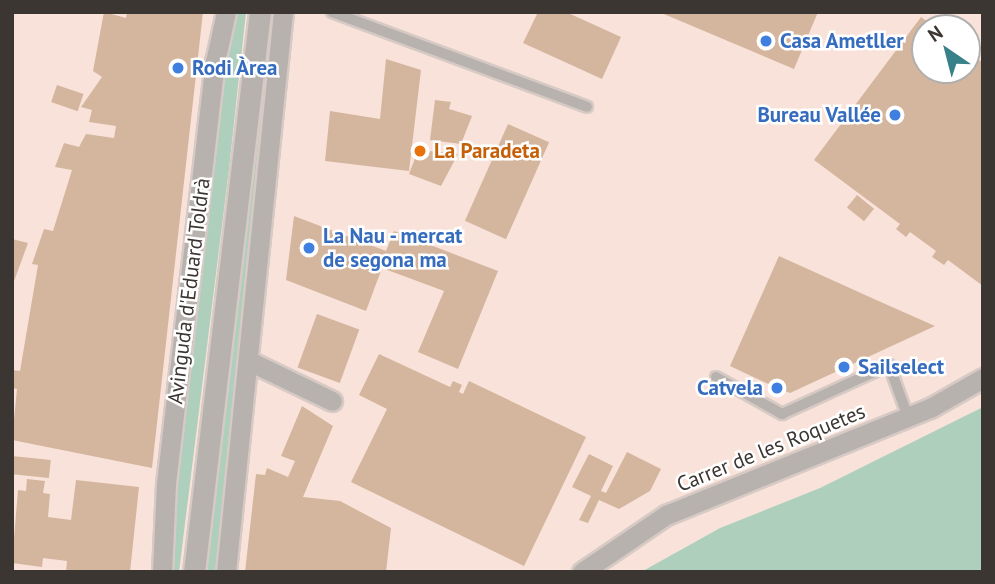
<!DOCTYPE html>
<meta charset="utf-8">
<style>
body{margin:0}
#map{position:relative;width:995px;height:584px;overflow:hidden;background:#feefe9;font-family:"PT Sans",sans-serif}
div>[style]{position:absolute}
.built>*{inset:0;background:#f9e2d9}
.green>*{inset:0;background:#aecfbc}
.building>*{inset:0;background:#d4b69e;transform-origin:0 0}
.roads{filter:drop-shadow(2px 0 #d7cac5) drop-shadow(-2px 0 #d7cac5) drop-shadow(0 2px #d7cac5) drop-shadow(0 -2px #d7cac5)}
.service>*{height:10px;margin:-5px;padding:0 5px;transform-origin:5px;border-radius:5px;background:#b8b2af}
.minor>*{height:19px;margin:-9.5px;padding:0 9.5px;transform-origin:9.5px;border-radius:9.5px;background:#b8b2af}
.tertiary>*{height:21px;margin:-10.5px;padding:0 10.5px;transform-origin:10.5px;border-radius:10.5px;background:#b8b2af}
.dots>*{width:19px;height:19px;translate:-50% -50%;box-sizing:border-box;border:4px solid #fff;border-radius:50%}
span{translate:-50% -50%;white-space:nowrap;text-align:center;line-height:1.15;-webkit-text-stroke:5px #fff;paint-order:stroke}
.shop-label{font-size:21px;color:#366cbe;font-weight:700}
.left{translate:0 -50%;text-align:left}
.right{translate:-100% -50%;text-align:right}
.food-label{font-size:21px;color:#c56008;font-weight:700}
.street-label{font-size:21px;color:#3c3633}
.frame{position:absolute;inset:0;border:14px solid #3c3633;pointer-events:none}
.north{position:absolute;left:911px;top:14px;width:70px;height:70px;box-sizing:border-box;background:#fff;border:2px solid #b1afad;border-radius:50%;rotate:325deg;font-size:19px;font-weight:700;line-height:28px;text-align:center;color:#3c3633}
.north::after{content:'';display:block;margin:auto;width:24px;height:32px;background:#398188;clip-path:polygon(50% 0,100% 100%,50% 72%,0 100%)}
</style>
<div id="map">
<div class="built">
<i style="clip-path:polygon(evenodd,12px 12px,983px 12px,983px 407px,820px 488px,720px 528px,641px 572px,12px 572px,12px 12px,925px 28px,967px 28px,967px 70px,925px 70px,925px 28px)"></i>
</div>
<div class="green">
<i style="clip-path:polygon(235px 12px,246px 12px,229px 169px,179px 572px,170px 572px,174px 484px,215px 132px)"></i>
<i style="clip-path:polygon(268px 12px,275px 12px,219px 572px,205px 572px,261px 105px)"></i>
<i style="clip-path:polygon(983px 407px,983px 572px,641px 572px,720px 528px,820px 488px)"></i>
</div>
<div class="building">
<i style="clip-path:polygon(104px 12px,126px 18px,127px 12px,203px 12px,152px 468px,12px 440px,17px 389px,12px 388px,12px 370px,20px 371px,38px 265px,32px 264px,44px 229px,53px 231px,72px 170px,55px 167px,64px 143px,79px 147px,86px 134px,114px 138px,116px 126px,89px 122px,92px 110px,81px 107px,102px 77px,93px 71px)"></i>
<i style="clip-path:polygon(538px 12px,566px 12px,621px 37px,602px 79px,523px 43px)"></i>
<i style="clip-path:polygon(659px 12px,818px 12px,794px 69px)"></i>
<i style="clip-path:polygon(921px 17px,936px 28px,925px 28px,925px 70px,967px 70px,967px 51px,983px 63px,983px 286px,948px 260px,944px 265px,932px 257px,936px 251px,910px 232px,906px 237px,896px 229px,900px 224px,814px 160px)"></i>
<i style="clip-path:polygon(386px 59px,421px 70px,409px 171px,325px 161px,330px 111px,380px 119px)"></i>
<i style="left:57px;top:85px;width:28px;height:18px;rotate:19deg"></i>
<i style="clip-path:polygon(435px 100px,451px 102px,449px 109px,472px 116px,461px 144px,430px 140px)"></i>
<i style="left:508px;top:124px;width:45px;height:106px;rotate:24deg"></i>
<i style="clip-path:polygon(430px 151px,458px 154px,441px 186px,409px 174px,417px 153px,428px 157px)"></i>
<i style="left:857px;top:195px;width:22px;height:16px;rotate:39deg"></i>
<i style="clip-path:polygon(294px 216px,386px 251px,394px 231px,498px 271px,458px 369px,418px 352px,444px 291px,382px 268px,366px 311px,286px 280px)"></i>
<i style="clip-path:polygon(12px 239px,28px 243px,13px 284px,12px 284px)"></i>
<i style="clip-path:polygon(779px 256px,874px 299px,935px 326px,790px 393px,777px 388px,730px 366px)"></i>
<i style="left:317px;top:314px;width:45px;height:57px;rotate:20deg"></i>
<i style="clip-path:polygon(379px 354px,450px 387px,453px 381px,462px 385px,459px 392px,463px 394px,469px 381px,586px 437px,524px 566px,351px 482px,387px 409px,359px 395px)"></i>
<i style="clip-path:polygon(302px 406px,333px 426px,303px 497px,340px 501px,391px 528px,386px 572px,245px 572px,256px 474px,265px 475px,267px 468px,288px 477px,295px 461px,281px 456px)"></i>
<i style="clip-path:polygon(627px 452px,661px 469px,650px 491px,619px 509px,599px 500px,588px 523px,579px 520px,591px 496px,572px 487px,589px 454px,613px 466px,601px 491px,606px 493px)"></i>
<i style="left:12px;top:456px;width:39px;height:18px;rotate:6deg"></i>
<i style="clip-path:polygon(27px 479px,45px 481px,43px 493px,50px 494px,48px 517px,71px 520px,76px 480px,139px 487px,130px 572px,66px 572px,67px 561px,43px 558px,42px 567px,12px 563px,18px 490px,26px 491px)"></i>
</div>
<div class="roads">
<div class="service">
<i style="left:332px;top:12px;width:272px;rotate:20.4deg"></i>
<i style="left:716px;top:377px;width:76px;rotate:29.3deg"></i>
<i style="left:782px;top:414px;width:118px;rotate:-24.6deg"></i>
<i style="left:889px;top:365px;width:55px;rotate:69.9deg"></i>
</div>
<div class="minor">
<i style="left:249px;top:361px;width:92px;rotate:25.7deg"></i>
<i style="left:162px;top:572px;width:88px;rotate:-87.4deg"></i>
<i style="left:166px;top:484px;width:425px;rotate:-83.4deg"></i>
<i style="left:215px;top:62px;width:51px;rotate:-77.6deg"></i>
<i style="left:226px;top:572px;width:563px;rotate:-84.19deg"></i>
<i style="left:582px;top:572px;width:102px;rotate:-34.2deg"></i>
<i style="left:666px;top:515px;width:285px;rotate:-22.1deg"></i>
<i style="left:930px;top:408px;width:61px;rotate:-29.5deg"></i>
</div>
<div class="tertiary">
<i style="left:194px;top:572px;width:564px;rotate:-83.28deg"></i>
</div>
</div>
<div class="dots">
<i style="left:766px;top:41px;background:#3f7fe0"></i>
<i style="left:178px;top:68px;background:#3f7fe0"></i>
<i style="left:895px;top:115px;background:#3f7fe0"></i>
<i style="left:420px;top:151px;background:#e8710a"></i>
<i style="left:309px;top:248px;background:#3f7fe0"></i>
<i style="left:844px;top:367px;background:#3f7fe0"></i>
<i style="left:777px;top:388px;background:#3f7fe0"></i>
</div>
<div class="shop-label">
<span class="left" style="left:780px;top:41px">Casa Ametller</span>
<span class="left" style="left:192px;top:68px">Rodi Àrea</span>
<span class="right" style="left:881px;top:115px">Bureau Vallée</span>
<span class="left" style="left:323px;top:248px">La Nau - mercat<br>de segona ma</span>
<span class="left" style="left:858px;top:367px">Sailselect</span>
<span class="right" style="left:763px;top:388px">Catvela</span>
</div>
<div class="food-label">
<span class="left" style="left:434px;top:151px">La Paradeta</span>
</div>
<div class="street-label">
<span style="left:189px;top:291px;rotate:-83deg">Avinguda d'Eduard Toldrà</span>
<span style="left:771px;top:448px;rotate:-22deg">Carrer de les Roquetes</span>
</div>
<div class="frame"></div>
<div class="north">N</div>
</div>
